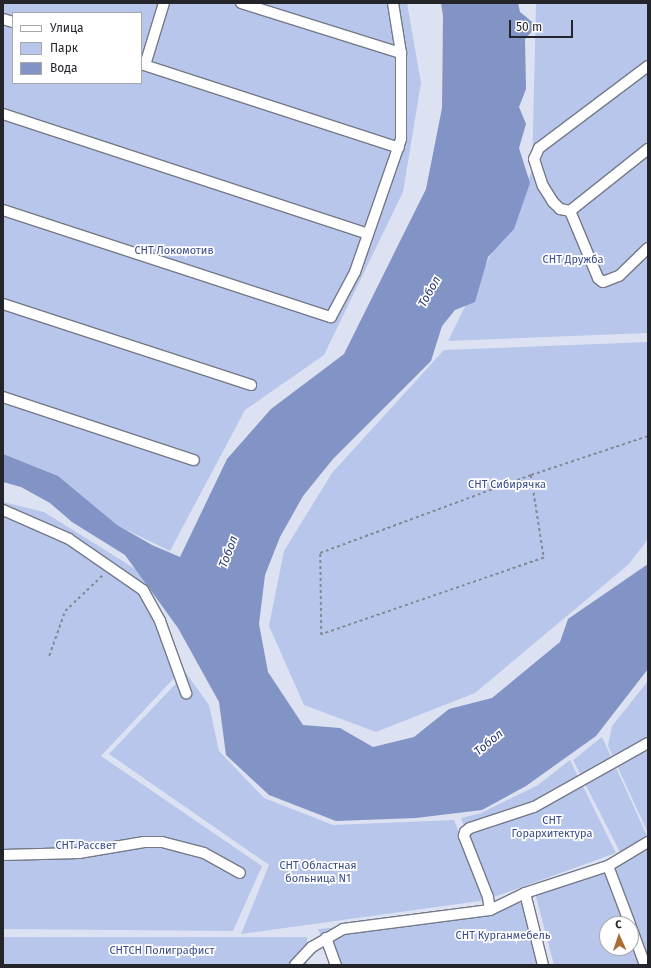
<!DOCTYPE html>
<meta charset="utf-8">
<style>
body{margin:0}
#map{position:relative;width:651px;height:968px;overflow:hidden;background:#dce2f1;font-family:"Fira Sans",sans-serif}
div>[style]{position:absolute}
.green>*{inset:0;background:#b8c6ec;transform-origin:0 0}
.water>*{inset:0;background:#8293c5}
.path>*{height:1.5px;margin-top:-0.75px;transform-origin:0;background:repeating-linear-gradient(90deg,#858994 0 3px,transparent 0 6px)}
.roads{filter:drop-shadow(1px 0 #747987) drop-shadow(-1px 0 #747987) drop-shadow(0 1px #747987) drop-shadow(0 -1px #747987)}
.minor>*{height:10px;margin:-5px;padding:0 5px;transform-origin:5px;border-radius:5px;background:#fff}
span{translate:-50% -50%;white-space:nowrap;text-align:center;line-height:1.15;-webkit-text-stroke:3.5px #fff;paint-order:stroke}
.park-label{font-size:11px;color:#3a4c8b}
.water-label{font-size:12px;color:#263673;font-style:italic}
.frame{position:absolute;inset:0;border:4px solid #23252b;pointer-events:none}
.legend{position:absolute;left:12px;top:12px;width:130px;height:72px;box-sizing:border-box;background:#fff;border:1px solid #a7a8aa;margin:0;padding:5px 7px;list-style:none;font-size:12px;color:#23252b}
.legend li{display:flex;align-items:center;gap:8px;height:20px}
.legend b{width:20px;border:1px solid #a7a8aa}
.north{position:absolute;left:599px;top:916px;width:40px;height:40px;box-sizing:border-box;background:#fff;border:1px solid #a7a8aa;border-radius:50%;rotate:357deg;font-size:11px;font-weight:700;line-height:16px;text-align:center;color:#23252b}
.north::after{content:'';display:block;margin:auto;width:14px;height:18px;background:#ac6c34;clip-path:polygon(50% 0,100% 100%,50% 72%,0 100%)}
.scale{position:absolute;left:509px;top:20px;width:64px;height:18px;box-sizing:border-box;border:2px solid #23252b;border-top:0;padding-left:5px;font-size:12px;line-height:14px;white-space:nowrap;color:#23252b;-webkit-text-stroke:3px #fff;paint-order:stroke}
</style>
<div id="map">
<div class="green">
<i style="clip-path:polygon(evenodd,3px 3px,407px 3px,421px 83px,403px 192px,324px 355px,245px 410px,170px 551px,3px 470px,3px 3px,13px 13px,141px 13px,141px 83px,13px 83px,13px 13px)"></i>
<i style="clip-path:polygon(536px 3px,648px 3px,648px 333px,448px 341px,532px 171px)"></i>
<i style="clip-path:polygon(648px 342px,648px 539px,629px 564px,475px 693px,376px 732px,304px 705px,269px 626px,284px 551px,332px 473px,444px 350px)"></i>
<i style="clip-path:polygon(3px 502px,44px 512px,145px 575px,175px 677px,101px 756px,262px 866px,233px 931px,3px 929px)"></i>
<i style="clip-path:polygon(186px 673px,209px 705px,219px 751px,264px 798px,333px 825px,454px 820px,487px 900px,241px 934px,269px 865px,109px 754px)"></i>
<i style="clip-path:polygon(648px 681px,648px 833px,608px 746px,612px 726px)"></i>
<i style="clip-path:polygon(evenodd,602px 737px,648px 838px,648px 965px,554px 965px,535px 893px,624px 860px,573px 760px,602px 737px,607px 924px,631px 924px,631px 948px,607px 948px,607px 924px)"></i>
<i style="clip-path:polygon(570px 760px,616px 853px,491px 898px,461px 818px,481px 813px,538px 785px)"></i>
<i style="clip-path:polygon(526px 902px,541px 965px,333px 965px,318px 929px,436px 918px)"></i>
<i style="left:3px;top:937px;width:304px;height:28px"></i>
</div>
<div class="water">
<i style="clip-path:polygon(441px 3px,518px 3px,520px 12px,537px 26px,525px 39px,526px 89px,519px 107px,526px 124px,519px 148px,530px 183px,514px 229px,488px 257px,475px 302px,455px 310px,442px 326px,431px 361px,333px 459px,303px 496px,280px 537px,265px 575px,259px 624px,268px 672px,303px 725px,340px 728px,373px 747px,414px 737px,449px 709px,492px 698px,560px 642px,568px 619px,648px 564px,648px 669px,596px 736px,526px 786px,482px 810px,416px 818px,336px 821px,269px 795px,226px 755px,219px 702px,178px 628px,125px 555px,72px 522px,50px 503px,21px 487px,3px 482px,3px 454px,58px 476px,117px 525px,152px 545px,180px 557px,227px 459px,271px 409px,344px 354px,426px 189px,442px 108px,443px 16px)"></i>
</div>
<div class="path">
<i style="left:531px;top:475px;width:84px;rotate:81.1deg"></i>
<i style="left:544px;top:558px;width:236px;rotate:161deg"></i>
<i style="left:321px;top:635px;width:82px;rotate:-90.7deg"></i>
<i style="left:320px;top:553px;width:225px;rotate:-20.3deg"></i>
<i style="left:531px;top:475px;width:123px;rotate:-18.4deg"></i>
<i style="left:49px;top:656px;width:48px;rotate:-70.4deg"></i>
<i style="left:65px;top:611px;width:54px;rotate:-43.5deg"></i>
</div>
<div class="roads">
<div class="minor">
<i style="left:241px;top:3px;width:168px;rotate:17.4deg"></i>
<i style="left:3px;top:19px;width:10px;rotate:17deg"></i>
<i style="left:141px;top:64px;width:271px;rotate:18deg"></i>
<i style="left:145px;top:65px;width:65px;rotate:-73deg"></i>
<i style="left:648px;top:66px;width:136px;rotate:143deg"></i>
<i style="left:539px;top:148px;width:12px;rotate:114deg"></i>
<i style="left:534px;top:159px;width:28px;rotate:72deg"></i>
<i style="left:543px;top:186px;width:19px;rotate:58deg"></i>
<i style="left:553px;top:202px;width:10px;rotate:45deg"></i>
<i style="left:560px;top:209px;width:10px;rotate:11deg"></i>
<i style="left:570px;top:211px;width:73px;rotate:67.3deg"></i>
<i style="left:598px;top:278px;width:6px;rotate:39deg"></i>
<i style="left:603px;top:282px;width:17px;rotate:-21deg"></i>
<i style="left:619px;top:276px;width:40px;rotate:-44deg"></i>
<i style="left:3px;top:114px;width:383px;rotate:18.2deg"></i>
<i style="left:3px;top:210px;width:345px;rotate:18.1deg"></i>
<i style="left:331px;top:317px;width:51px;rotate:-61.9deg"></i>
<i style="left:355px;top:272px;width:141px;rotate:-70.9deg"></i>
<i style="left:401px;top:139px;width:86px;rotate:-90deg"></i>
<i style="left:401px;top:53px;width:51px;rotate:-99.1deg"></i>
<i style="left:570px;top:211px;width:100px;rotate:-38.5deg"></i>
<i style="left:3px;top:304px;width:261px;rotate:18.1deg"></i>
<i style="left:3px;top:397px;width:201px;rotate:18.3deg"></i>
<i style="left:3px;top:510px;width:72px;rotate:23.7deg"></i>
<i style="left:69px;top:539px;width:90px;rotate:34.6deg"></i>
<i style="left:143px;top:590px;width:35px;rotate:61deg"></i>
<i style="left:160px;top:621px;width:77px;rotate:70.1deg"></i>
<i style="left:3px;top:855px;width:76px;rotate:-1.5deg"></i>
<i style="left:79px;top:853px;width:66px;rotate:-9.6deg"></i>
<i style="left:144px;top:842px;width:18px"></i>
<i style="left:162px;top:842px;width:43px;rotate:14.7deg"></i>
<i style="left:204px;top:853px;width:41px;rotate:29.1deg"></i>
<i style="left:608px;top:866px;width:62px;rotate:69.2deg"></i>
<i style="left:525px;top:893px;width:74px;rotate:76deg"></i>
<i style="left:490px;top:910px;width:13px;rotate:-99deg"></i>
<i style="left:488px;top:897px;width:66px;rotate:-111.5deg"></i>
<i style="left:464px;top:836px;width:4px;rotate:-76deg"></i>
<i style="left:465px;top:832px;width:6px;rotate:-39deg"></i>
<i style="left:470px;top:828px;width:67px;rotate:-18.2deg"></i>
<i style="left:534px;top:807px;width:131px;rotate:-29.3deg"></i>
<i style="left:631px;top:927px;width:40px;rotate:69.8deg"></i>
<i style="left:326px;top:938px;width:29px;rotate:70deg"></i>
<i style="left:295px;top:965px;width:25px;rotate:-47deg"></i>
<i style="left:312px;top:947px;width:36px;rotate:-30deg"></i>
<i style="left:343px;top:929px;width:148px;rotate:-7.4deg"></i>
<i style="left:490px;top:910px;width:39px;rotate:-26deg"></i>
<i style="left:525px;top:893px;width:87px;rotate:-18deg"></i>
<i style="left:608px;top:866px;width:47px;rotate:-31deg"></i>
</div>
</div>
<div class="park-label">
<span style="left:174px;top:251px">СНТ Локомотив</span>
<span style="left:573px;top:260px">СНТ Дружба</span>
<span style="left:507px;top:485px">СНТ Сибирячка</span>
<span style="left:552px;top:828px">СНТ<br>Горархитектура</span>
<span style="left:86px;top:846px">СНТ Рассвет</span>
<span style="left:318px;top:873px">СНТ Областная<br>больница N1</span>
<span style="left:503px;top:936px">СНТ Курганмебель</span>
<span style="left:162px;top:951px">СНТСН Полиграфист</span>
</div>
<div class="water-label">
<span style="left:430px;top:292px;rotate:-61deg">Тобол</span>
<span style="left:229px;top:552px;rotate:-69deg">Тобол</span>
<span style="left:489px;top:743px;rotate:-40deg">Тобол</span>
</div>
<div class="frame"></div>
<ul class="legend">
<li><b style="height:5px;background:#fff"></b>Улица</li>
<li><b style="height:11px;background:#b8c6ec"></b>Парк</li>
<li><b style="height:11px;background:#8293c5"></b>Вода</li>
</ul>
<div class="north">С</div>
<div class="scale">50 m</div>
</div>
